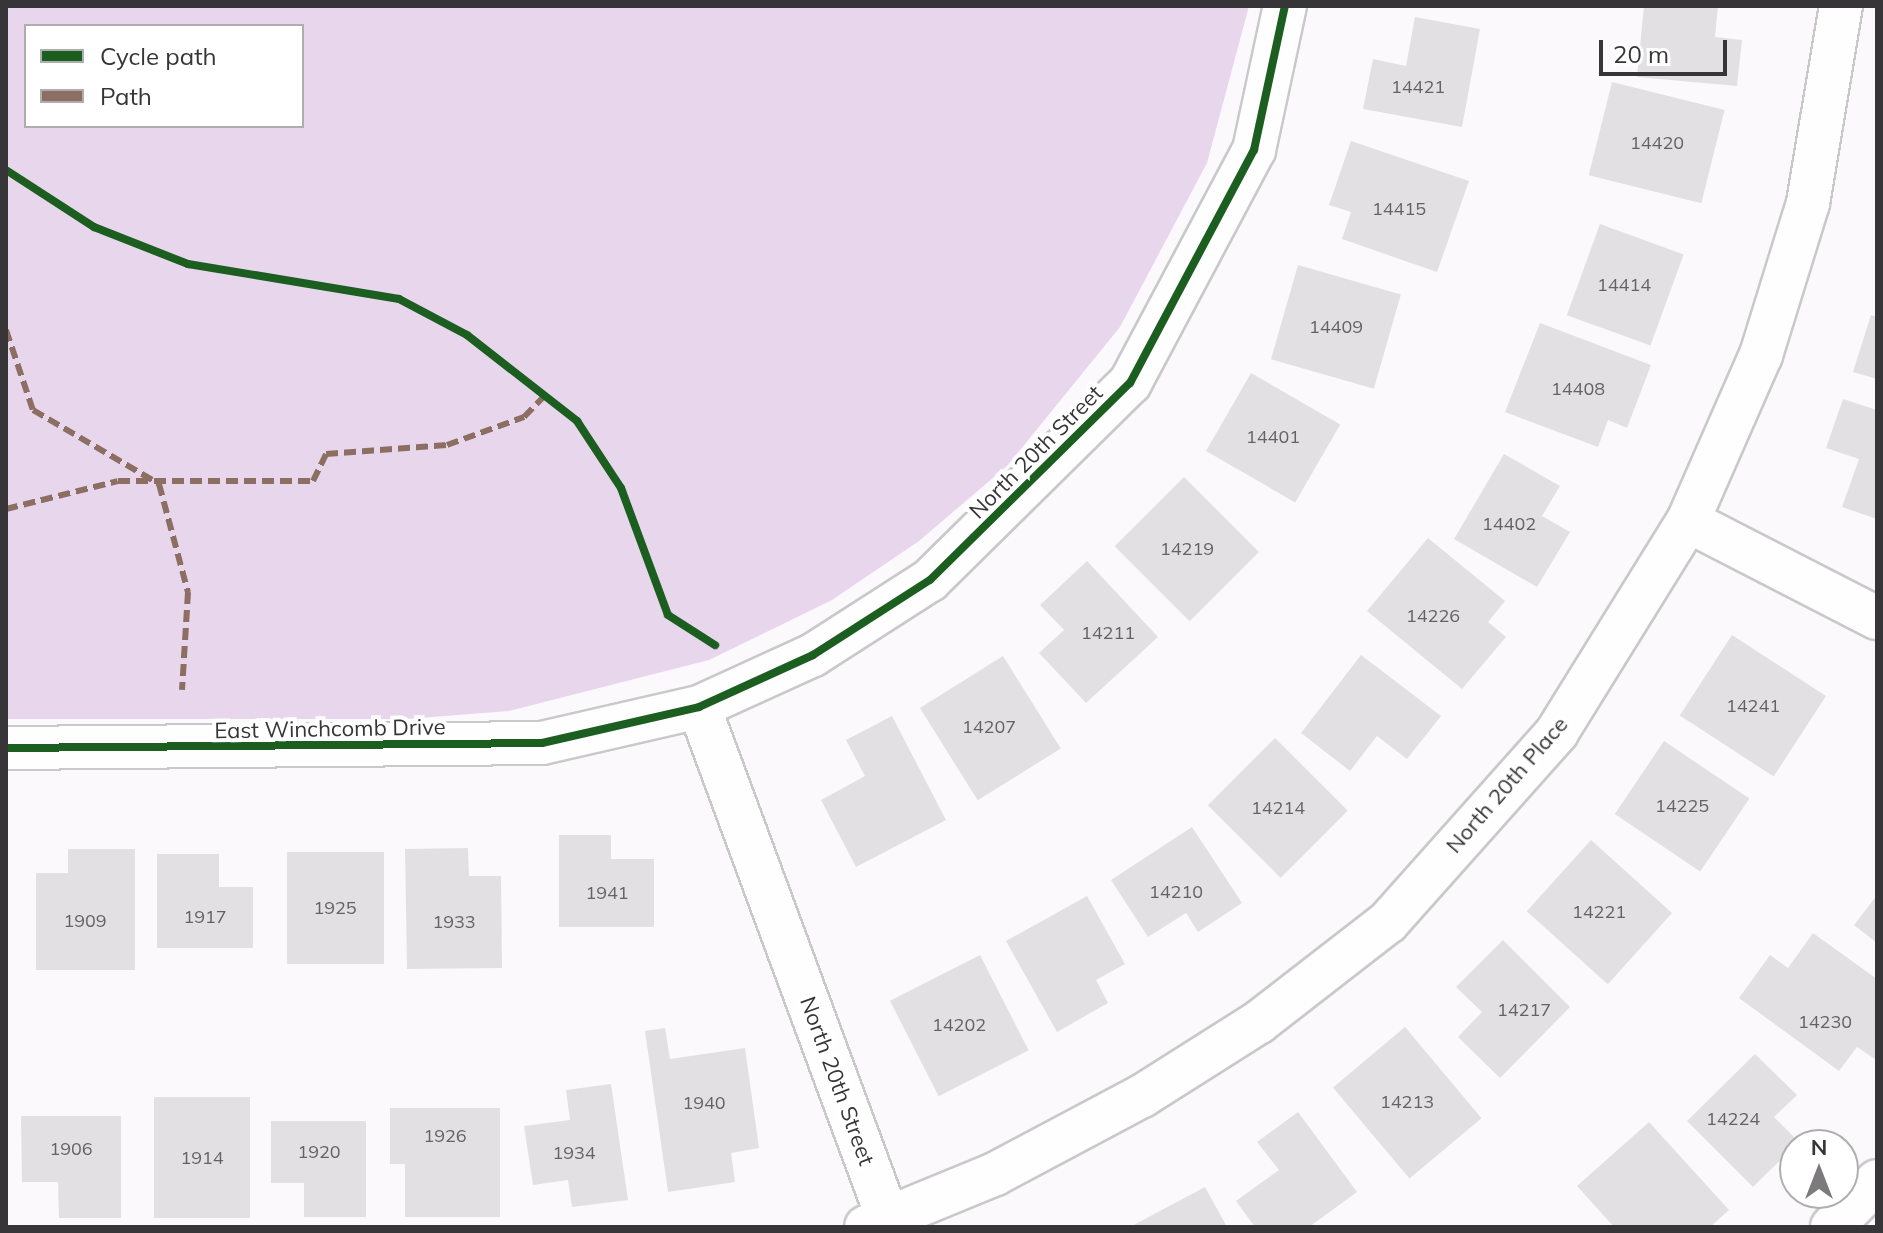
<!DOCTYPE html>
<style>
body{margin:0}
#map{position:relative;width:1883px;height:1233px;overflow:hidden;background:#fbf9fc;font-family:Mulish,sans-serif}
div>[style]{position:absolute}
.green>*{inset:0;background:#e8d6ec}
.building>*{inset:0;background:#e2e0e3;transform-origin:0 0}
.roads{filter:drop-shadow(2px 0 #cac9ca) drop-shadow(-2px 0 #cac9ca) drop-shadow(0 2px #cac9ca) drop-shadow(0 -2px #cac9ca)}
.street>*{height:42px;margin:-21px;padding:0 21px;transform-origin:21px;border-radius:21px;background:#fefeff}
.quiet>*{height:6px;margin-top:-3px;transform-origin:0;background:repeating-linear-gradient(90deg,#8d6e63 0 12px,transparent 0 18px)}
.cycleway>*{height:8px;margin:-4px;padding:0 4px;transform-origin:4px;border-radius:4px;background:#1b5e20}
span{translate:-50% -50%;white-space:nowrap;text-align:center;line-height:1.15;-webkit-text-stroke:8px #fff;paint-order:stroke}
.number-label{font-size:18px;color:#646264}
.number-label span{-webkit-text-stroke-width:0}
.street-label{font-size:22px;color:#373537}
.frame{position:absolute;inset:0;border:8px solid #373537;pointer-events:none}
.legend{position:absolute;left:24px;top:24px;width:280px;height:104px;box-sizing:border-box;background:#fff;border:2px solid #afaeaf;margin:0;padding:10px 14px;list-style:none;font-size:24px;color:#373537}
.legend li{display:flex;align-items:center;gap:16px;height:40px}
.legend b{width:40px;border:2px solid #afaeaf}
.north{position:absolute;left:1779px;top:1129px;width:80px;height:80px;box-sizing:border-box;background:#fff;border:2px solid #afaeaf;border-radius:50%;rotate:0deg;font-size:22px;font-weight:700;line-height:32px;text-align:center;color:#373537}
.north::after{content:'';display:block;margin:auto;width:28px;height:36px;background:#7c7a7c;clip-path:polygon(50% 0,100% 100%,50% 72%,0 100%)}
.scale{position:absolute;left:1599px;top:40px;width:128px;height:36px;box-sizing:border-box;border:4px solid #373537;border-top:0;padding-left:10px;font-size:24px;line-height:28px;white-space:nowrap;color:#373537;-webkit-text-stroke:6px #fff;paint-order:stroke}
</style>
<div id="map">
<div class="green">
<i style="clip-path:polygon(evenodd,6px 6px,1249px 6px,1207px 163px,1120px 327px,1007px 466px,919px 541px,832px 600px,709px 660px,509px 711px,406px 719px,6px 719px,6px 6px,26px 26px,302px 26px,302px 126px,26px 126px,26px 26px)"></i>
</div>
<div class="building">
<i style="clip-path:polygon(1644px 6px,1718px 6px,1715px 37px,1742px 40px,1737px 86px,1637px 77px)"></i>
<i style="clip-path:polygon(1415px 17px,1480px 29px,1462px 127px,1363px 109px,1373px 59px,1406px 66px)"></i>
<i style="left:1612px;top:82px;width:116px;height:96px;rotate:14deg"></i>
<i style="clip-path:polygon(1351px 141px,1469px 181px,1437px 272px,1342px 239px,1351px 212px,1329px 205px)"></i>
<i style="left:1600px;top:224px;width:89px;height:97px;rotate:20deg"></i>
<i style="left:1298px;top:265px;width:107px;height:98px;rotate:16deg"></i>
<i style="clip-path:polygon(1871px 315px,1877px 317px,1877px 379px,1853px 372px)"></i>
<i style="clip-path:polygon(1540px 323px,1651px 365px,1627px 428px,1608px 420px,1598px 447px,1505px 412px)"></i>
<i style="left:1251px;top:373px;width:103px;height:90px;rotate:30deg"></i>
<i style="clip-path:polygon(1843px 399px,1877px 410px,1877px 519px,1842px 507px,1859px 459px,1826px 448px)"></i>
<i style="clip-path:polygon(1504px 454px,1560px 486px,1542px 516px,1570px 532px,1537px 587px,1454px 539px)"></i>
<i style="left:1184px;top:477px;width:106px;height:98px;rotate:45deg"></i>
<i style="clip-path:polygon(1428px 538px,1505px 601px,1488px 622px,1506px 637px,1462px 689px,1367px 611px)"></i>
<i style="clip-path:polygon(1087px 561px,1158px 637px,1086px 703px,1039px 653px,1064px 630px,1040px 605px)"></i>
<i style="left:1732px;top:635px;width:112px;height:96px;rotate:33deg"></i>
<i style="clip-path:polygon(1361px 655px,1441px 716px,1407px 759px,1377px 736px,1350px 771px,1301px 733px)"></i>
<i style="left:1003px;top:656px;width:109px;height:98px;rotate:58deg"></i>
<i style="clip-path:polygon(892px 716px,946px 820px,856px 867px,821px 800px,865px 776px,846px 740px)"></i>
<i style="left:1275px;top:738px;width:103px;height:95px;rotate:45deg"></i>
<i style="left:1664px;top:741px;width:103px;height:88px;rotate:34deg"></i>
<i style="clip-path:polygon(1192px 827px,1242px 903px,1198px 932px,1186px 913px,1148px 937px,1111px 880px)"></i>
<i style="clip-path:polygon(559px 835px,611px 835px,611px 859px,654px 859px,654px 927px,559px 927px)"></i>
<i style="left:1591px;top:840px;width:109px;height:96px;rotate:42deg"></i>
<i style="clip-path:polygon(468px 848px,469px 876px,501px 876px,502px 968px,407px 969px,405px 849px)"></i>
<i style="clip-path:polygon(68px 849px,135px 849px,135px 970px,36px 970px,36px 873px,68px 873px)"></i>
<i style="left:287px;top:852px;width:97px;height:112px"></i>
<i style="clip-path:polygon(157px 854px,219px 854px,219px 887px,253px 887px,253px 948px,157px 948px)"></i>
<i style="clip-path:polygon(1877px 895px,1877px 943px,1854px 925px)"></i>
<i style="clip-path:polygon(1087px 896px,1125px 964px,1096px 980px,1108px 1003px,1057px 1032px,1006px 941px)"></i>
<i style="clip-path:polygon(1813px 933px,1877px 979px,1875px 1059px,1857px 1047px,1839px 1071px,1739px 998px,1770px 955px,1788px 968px)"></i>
<i style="clip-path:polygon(1503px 940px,1570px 1007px,1500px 1078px,1458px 1037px,1482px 1012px,1456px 987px)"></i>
<i style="left:980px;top:955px;width:107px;height:101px;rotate:63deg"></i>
<i style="left:1405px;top:1027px;width:119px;height:94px;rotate:50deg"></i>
<i style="clip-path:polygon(665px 1028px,670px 1059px,745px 1048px,759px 1148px,731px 1153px,735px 1182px,668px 1192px,645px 1031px)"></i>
<i style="clip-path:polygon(1755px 1054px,1797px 1095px,1774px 1117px,1799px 1142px,1753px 1187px,1687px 1121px)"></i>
<i style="clip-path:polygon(611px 1084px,628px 1200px,572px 1207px,568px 1180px,533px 1185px,524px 1126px,570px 1120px,566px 1090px)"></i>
<i style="left:154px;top:1097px;width:96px;height:121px"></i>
<i style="clip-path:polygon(390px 1108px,500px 1108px,500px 1217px,405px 1217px,405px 1164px,390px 1164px)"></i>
<i style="clip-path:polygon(1298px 1112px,1357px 1192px,1309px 1227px,1255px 1227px,1236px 1201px,1279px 1170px,1257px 1142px)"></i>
<i style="clip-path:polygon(21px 1116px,121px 1116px,121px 1218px,59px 1218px,58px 1182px,22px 1182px)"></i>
<i style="clip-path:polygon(271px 1121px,366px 1121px,366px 1217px,304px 1217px,304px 1183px,271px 1183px)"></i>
<i style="clip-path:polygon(1649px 1122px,1729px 1210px,1710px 1227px,1614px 1227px,1577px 1186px)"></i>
<i style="clip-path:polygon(1205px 1187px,1227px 1227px,1130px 1227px)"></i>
</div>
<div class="roads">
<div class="street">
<i style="left:1688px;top:521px;width:212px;rotate:27.2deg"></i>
<i style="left:699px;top:707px;width:554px;rotate:69.73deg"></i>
<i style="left:6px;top:748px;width:536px;rotate:-0.53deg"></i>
<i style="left:542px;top:743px;width:161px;rotate:-12.9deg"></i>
<i style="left:699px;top:707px;width:125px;rotate:-24.5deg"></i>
<i style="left:813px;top:655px;width:139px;rotate:-32.7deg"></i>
<i style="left:930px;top:580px;width:281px;rotate:-44.6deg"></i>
<i style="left:1130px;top:383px;width:264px;rotate:-62deg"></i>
<i style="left:1254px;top:150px;width:147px;rotate:-77.9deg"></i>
<i style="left:866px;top:1227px;width:139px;rotate:-22.3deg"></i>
<i style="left:995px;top:1174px;width:166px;rotate:-28deg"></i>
<i style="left:1142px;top:1096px;width:138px;rotate:-32.3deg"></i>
<i style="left:1259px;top:1022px;width:163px;rotate:-37.8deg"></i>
<i style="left:1388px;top:922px;width:254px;rotate:-48.3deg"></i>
<i style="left:1557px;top:732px;width:248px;rotate:-58.2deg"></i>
<i style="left:1688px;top:521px;width:181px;rotate:-66.3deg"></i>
<i style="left:1761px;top:355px;width:159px;rotate:-72.8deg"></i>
<i style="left:1808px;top:203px;width:200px;rotate:-80.5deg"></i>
<i style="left:1832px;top:1227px;width:64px;rotate:-45.6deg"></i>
</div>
</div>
<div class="quiet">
<i style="left:6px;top:330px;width:84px;rotate:71.4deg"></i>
<i style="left:33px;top:410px;width:146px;rotate:30.4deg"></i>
<i style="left:159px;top:484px;width:112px;rotate:75deg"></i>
<i style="left:188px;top:592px;width:98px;rotate:93.5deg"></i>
<i style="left:6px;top:509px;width:115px;rotate:-14deg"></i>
<i style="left:118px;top:481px;width:195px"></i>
<i style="left:313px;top:481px;width:30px;rotate:-64deg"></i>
<i style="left:326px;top:454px;width:121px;rotate:-4.3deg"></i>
<i style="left:447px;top:445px;width:82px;rotate:-20deg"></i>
<i style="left:524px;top:417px;width:32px;rotate:-46deg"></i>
</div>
<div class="cycleway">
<i style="left:6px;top:170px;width:105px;rotate:32.9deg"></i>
<i style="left:94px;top:227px;width:101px;rotate:21.5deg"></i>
<i style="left:188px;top:264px;width:214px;rotate:9.4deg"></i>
<i style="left:399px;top:299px;width:77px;rotate:27.9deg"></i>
<i style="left:467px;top:335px;width:140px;rotate:38deg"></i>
<i style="left:577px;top:421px;width:80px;rotate:56.7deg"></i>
<i style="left:621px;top:488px;width:135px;rotate:69.7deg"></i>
<i style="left:668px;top:615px;width:56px;rotate:32.6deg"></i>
<i style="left:6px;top:748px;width:536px;rotate:-0.53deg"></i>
<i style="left:542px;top:743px;width:161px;rotate:-12.9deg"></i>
<i style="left:699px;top:707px;width:125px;rotate:-24.5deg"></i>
<i style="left:813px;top:655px;width:139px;rotate:-32.7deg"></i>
<i style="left:930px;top:580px;width:281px;rotate:-44.6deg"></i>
<i style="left:1130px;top:383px;width:264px;rotate:-62deg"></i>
<i style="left:1254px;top:150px;width:147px;rotate:-77.9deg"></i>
</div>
<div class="number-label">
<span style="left:1418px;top:87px">14421</span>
<span style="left:1657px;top:143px">14420</span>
<span style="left:1399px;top:209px">14415</span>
<span style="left:1624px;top:285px">14414</span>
<span style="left:1336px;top:327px">14409</span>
<span style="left:1578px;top:389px">14408</span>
<span style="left:1273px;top:437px">14401</span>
<span style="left:1509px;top:524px">14402</span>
<span style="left:1187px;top:549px">14219</span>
<span style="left:1433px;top:616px">14226</span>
<span style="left:1108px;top:633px">14211</span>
<span style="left:1753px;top:706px">14241</span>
<span style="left:989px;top:727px">14207</span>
<span style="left:1682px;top:806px">14225</span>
<span style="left:1278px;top:808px">14214</span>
<span style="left:1176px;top:892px">14210</span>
<span style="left:607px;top:893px">1941</span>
<span style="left:335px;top:908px">1925</span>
<span style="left:1599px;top:912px">14221</span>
<span style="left:205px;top:917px">1917</span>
<span style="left:85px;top:921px">1909</span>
<span style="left:454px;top:922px">1933</span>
<span style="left:1524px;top:1010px">14217</span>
<span style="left:1825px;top:1022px">14230</span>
<span style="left:959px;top:1025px">14202</span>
<span style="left:1407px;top:1102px">14213</span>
<span style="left:704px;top:1103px">1940</span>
<span style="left:1733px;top:1119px">14224</span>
<span style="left:445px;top:1136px">1926</span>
<span style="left:71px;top:1149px">1906</span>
<span style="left:319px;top:1152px">1920</span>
<span style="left:574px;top:1153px">1934</span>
<span style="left:202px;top:1158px">1914</span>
</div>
<div class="street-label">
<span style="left:1036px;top:452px;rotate:-45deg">North 20th Street</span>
<span style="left:330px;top:729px;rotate:-1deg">East Winchcomb Drive</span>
<span style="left:1507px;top:785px;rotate:-49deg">North 20th Place</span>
<span style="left:837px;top:1081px;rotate:70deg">North 20th Street</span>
</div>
<div class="frame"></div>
<ul class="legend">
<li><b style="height:10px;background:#1b5e20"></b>Cycle path</li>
<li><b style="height:10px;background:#8d6e63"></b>Path</li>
</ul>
<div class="north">N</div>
<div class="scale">20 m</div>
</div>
